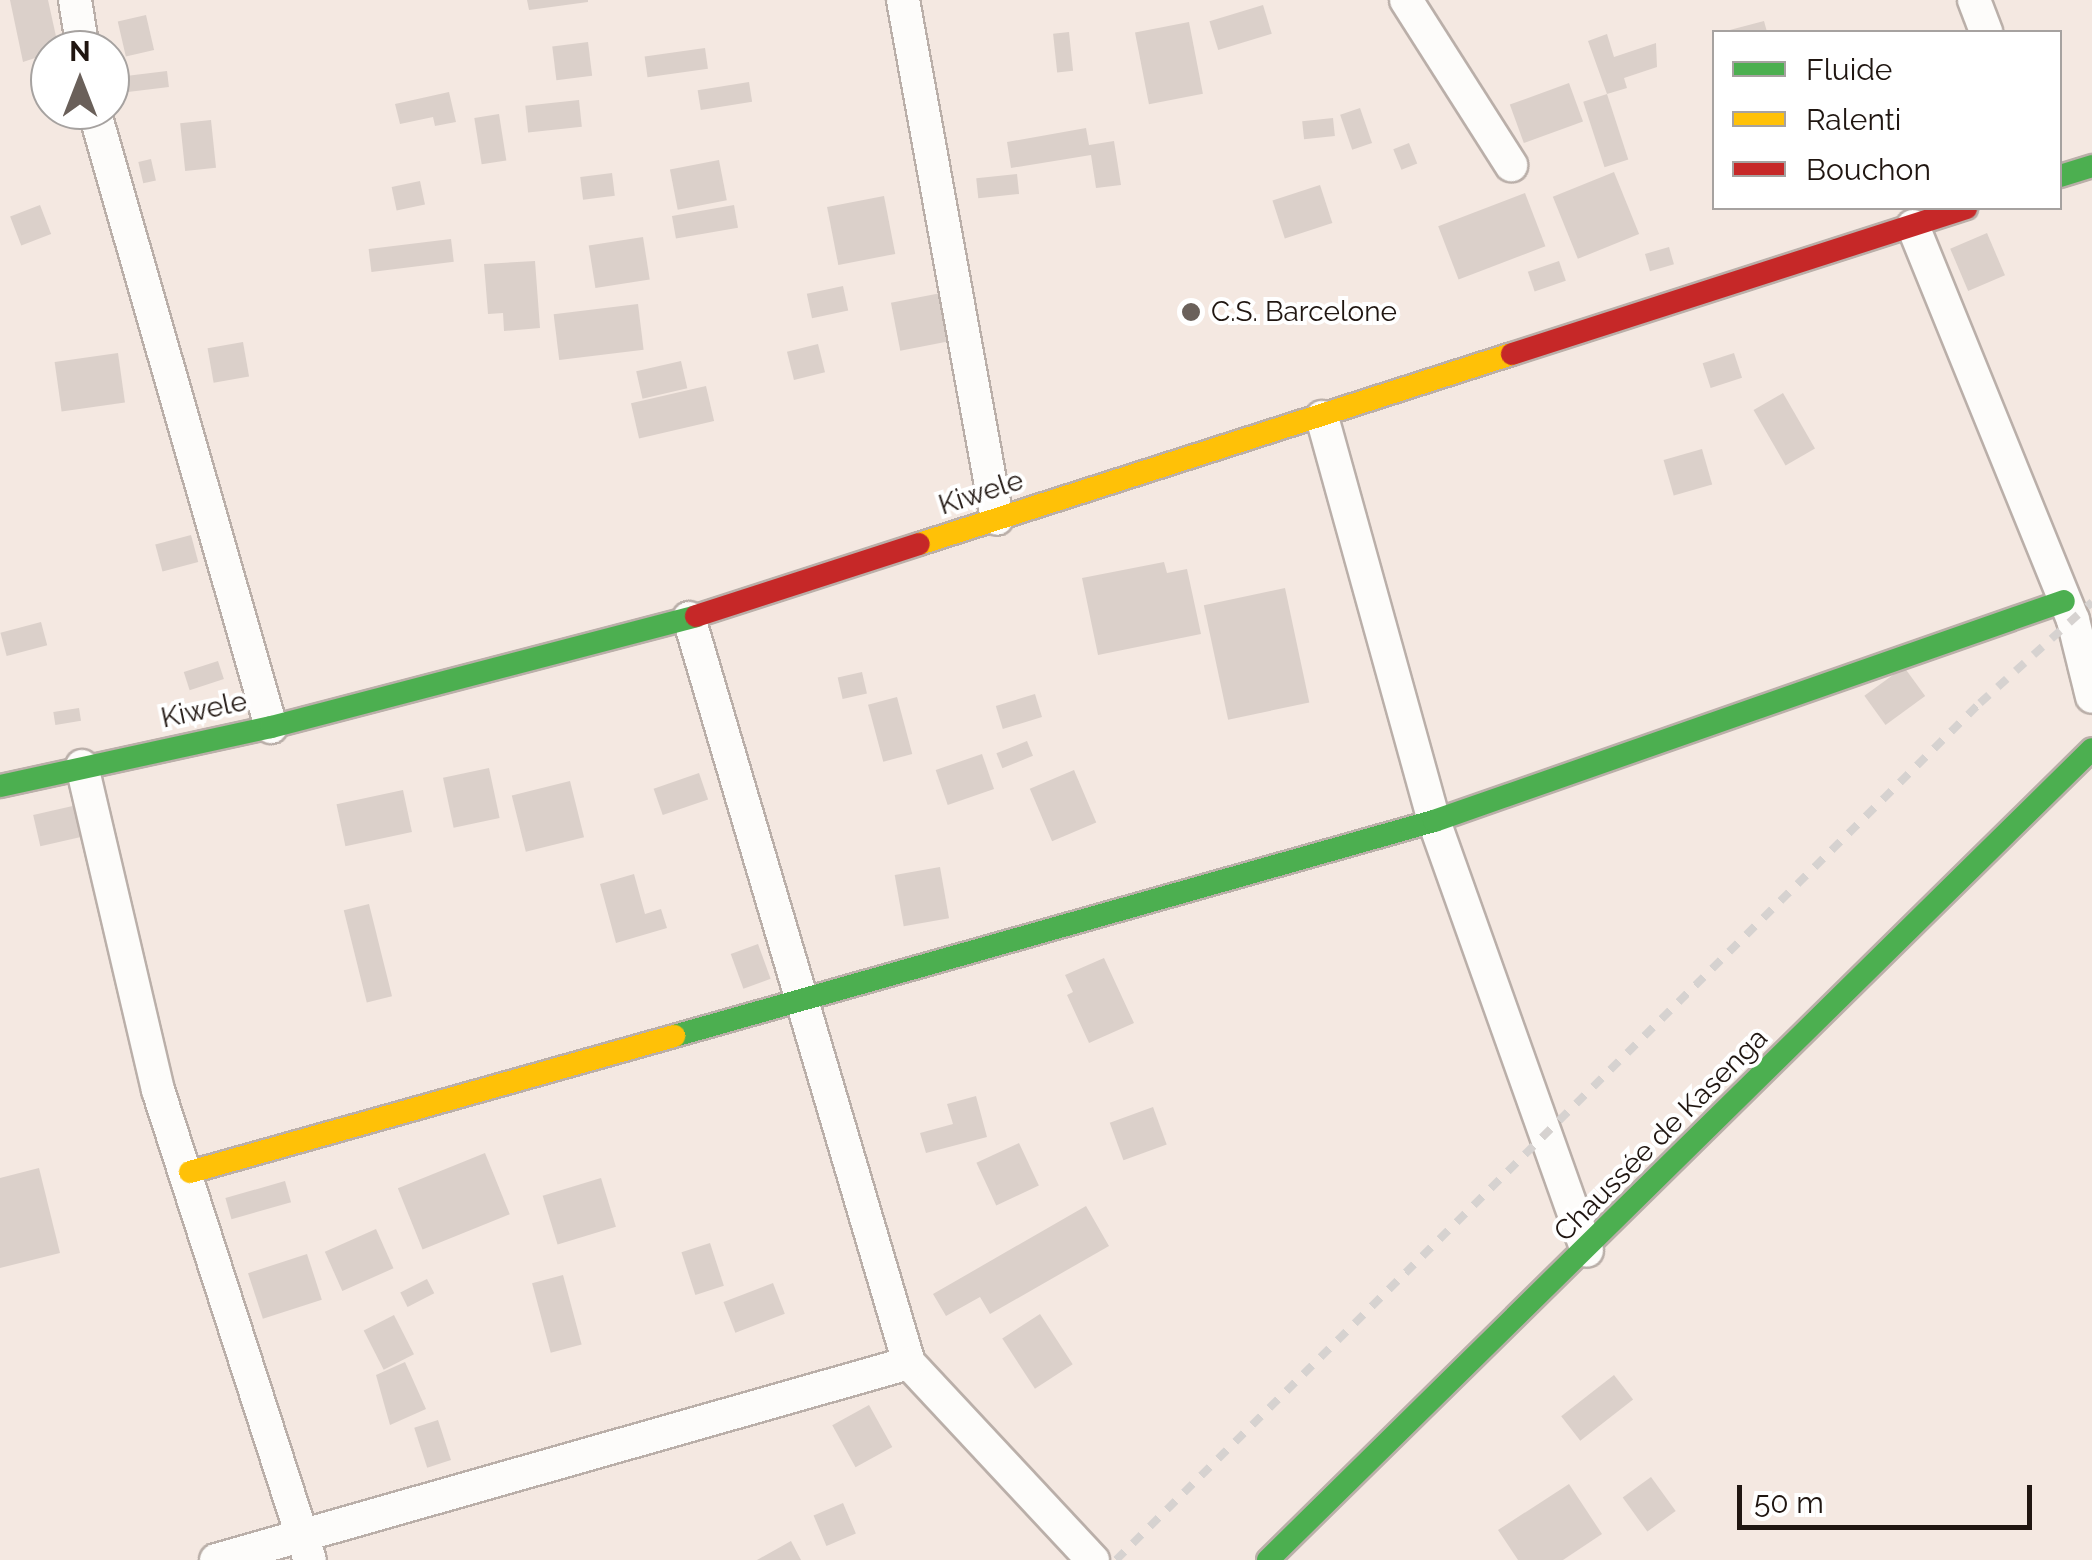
<!DOCTYPE html>
<meta charset="utf-8">
<style>
body{margin:0}
#map{position:relative;width:2092px;height:1560px;overflow:hidden;background:#f4e8e1;font-family:Raleway,sans-serif}
div>[style]{position:absolute}
.building>*{inset:0;background:#dbd0ca;transform-origin:0 0}
.roads{filter:drop-shadow(2px 0 #baafa9) drop-shadow(-2px 0 #baafa9) drop-shadow(0 2px #baafa9) drop-shadow(0 -2px #baafa9)}
.street>*{height:32px;margin:-16px;padding:0 16px;transform-origin:16px;border-radius:16px;background:#fdfcfa}
.fast>*{height:22px;margin:-11px;padding:0 11px;transform-origin:11px;border-radius:11px;background:#4caf50}
.slow>*{height:22px;margin:-11px;padding:0 11px;transform-origin:11px;border-radius:11px;background:#ffc107}
.jam>*{height:22px;margin:-11px;padding:0 11px;transform-origin:11px;border-radius:11px;background:#c62828}
.rail>*{height:8px;margin-top:-4px;transform-origin:0;background:repeating-linear-gradient(90deg,#d6d2d0 0 12px,transparent 0 24px)}
.dots>*{width:28px;height:28px;translate:-50% -50%;box-sizing:border-box;border:5px solid #fff;border-radius:50%}
span{translate:-50% -50%;white-space:nowrap;text-align:center;line-height:1.15;-webkit-text-stroke:8px #fff;paint-order:stroke}
.poi-label{font-size:28px;color:#201611}
.left{translate:0 -50%;text-align:left}
.street-label{font-size:28px;color:#201611}
.legend{position:absolute;left:1712px;top:30px;width:350px;height:180px;box-sizing:border-box;background:#fff;border:2px solid #a6a2a0;margin:0;padding:12px 18px;list-style:none;font-size:30px;color:#201611}
.legend li{display:flex;align-items:center;gap:20px;height:50px}
.legend b{width:50px;border:2px solid #a6a2a0}
.north{position:absolute;left:30px;top:30px;width:100px;height:100px;box-sizing:border-box;background:#fff;border:2px solid #a6a2a0;border-radius:50%;rotate:0deg;font-size:28px;font-weight:700;line-height:40px;text-align:center;color:#201611}
.north::after{content:'';display:block;margin:auto;width:35px;height:45px;background:#6a605a;clip-path:polygon(50% 0,100% 100%,50% 72%,0 100%)}
.scale{position:absolute;left:1737px;top:1485px;width:295px;height:45px;box-sizing:border-box;border:5px solid #201611;border-top:0;padding-left:12px;font-size:30px;line-height:35px;white-space:nowrap;color:#201611;-webkit-text-stroke:8px #fff;paint-order:stroke}
</style>
<div id="map">
<div class="building">
<i style="clip-path:polygon(10px 0,48px 0,59px 50px,23px 62px)"></i>
<i style="clip-path:polygon(527px 0,588px 0,588px 2px,529px 10px)"></i>
<i style="left:1263px;top:5px;width:30px;height:56px;rotate:73deg"></i>
<i style="left:146px;top:15px;width:36px;height:29px;rotate:77deg"></i>
<i style="clip-path:polygon(1764px 21px,1767px 32px,1726px 32px,1726px 31px)"></i>
<i style="left:1189px;top:22px;width:73px;height:55px;rotate:79deg"></i>
<i style="left:1069px;top:32px;width:39px;height:16px;rotate:84deg"></i>
<i style="clip-path:polygon(1607px 34px,1614px 57px,1656px 43px,1657px 67px,1624px 78px,1627px 88px,1607px 94px,1588px 41px)"></i>
<i style="left:588px;top:42px;width:34px;height:36px;rotate:83deg"></i>
<i style="left:705px;top:48px;width:21px;height:61px;rotate:82deg"></i>
<i style="left:167px;top:71px;width:16px;height:58px;rotate:83deg"></i>
<i style="left:749px;top:82px;width:20px;height:52px;rotate:81deg"></i>
<i style="left:1569px;top:83px;width:41px;height:63px;rotate:70deg"></i>
<i style="clip-path:polygon(449px 92px,456px 122px,435px 126px,433px 117px,400px 124px,395px 104px)"></i>
<i style="left:1607px;top:94px;width:69px;height:25px;rotate:72deg"></i>
<i style="left:579px;top:100px;width:27px;height:54px;rotate:84deg"></i>
<i style="left:1360px;top:108px;width:37px;height:21px;rotate:71deg"></i>
<i style="left:499px;top:114px;width:47px;height:25px;rotate:81deg"></i>
<i style="left:1333px;top:118px;width:18px;height:31px;rotate:84deg"></i>
<i style="left:211px;top:120px;width:48px;height:31px;rotate:84deg"></i>
<i style="clip-path:polygon(1086px 128px,1089px 145px,1114px 141px,1121px 185px,1096px 188px,1091px 155px,1011px 168px,1007px 142px)"></i>
<i style="left:1409px;top:143px;width:22px;height:17px;rotate:68deg"></i>
<i style="left:151px;top:159px;width:22px;height:13px;rotate:77deg"></i>
<i style="left:719px;top:160px;width:41px;height:50px;rotate:79deg"></i>
<i style="left:1614px;top:172px;width:67px;height:66px;rotate:68deg"></i>
<i style="left:612px;top:173px;width:23px;height:32px;rotate:83deg"></i>
<i style="left:1017px;top:174px;width:20px;height:41px;rotate:84deg"></i>
<i style="left:420px;top:181px;width:24px;height:29px;rotate:78deg"></i>
<i style="left:1320px;top:185px;width:40px;height:50px;rotate:72deg"></i>
<i style="left:1525px;top:193px;width:57px;height:93px;rotate:69deg"></i>
<i style="left:884px;top:196px;width:59px;height:58px;rotate:79deg"></i>
<i style="left:40px;top:205px;width:31px;height:32px;rotate:69deg"></i>
<i style="left:734px;top:205px;width:23px;height:63px;rotate:80deg"></i>
<i style="left:1987px;top:233px;width:46px;height:40px;rotate:67deg"></i>
<i style="left:643px;top:237px;width:43px;height:55px;rotate:81deg"></i>
<i style="left:451px;top:239px;width:23px;height:83px;rotate:83deg"></i>
<i style="left:1669px;top:247px;width:18px;height:25px;rotate:74deg"></i>
<i style="clip-path:polygon(535px 261px,540px 328px,504px 331px,503px 313px,488px 314px,484px 264px)"></i>
<i style="left:1559px;top:261px;width:21px;height:33px;rotate:71deg"></i>
<i style="left:843px;top:286px;width:25px;height:37px;rotate:78deg"></i>
<i style="left:941px;top:293px;width:49px;height:51px;rotate:79deg"></i>
<i style="left:638px;top:304px;width:46px;height:85px;rotate:83deg"></i>
<i style="left:243px;top:342px;width:35px;height:36px;rotate:80deg"></i>
<i style="left:818px;top:344px;width:29px;height:32px;rotate:76deg"></i>
<i style="left:118px;top:353px;width:50px;height:64px;rotate:82deg"></i>
<i style="left:1734px;top:353px;width:26px;height:33px;rotate:72deg"></i>
<i style="left:681px;top:361px;width:28px;height:46px;rotate:77deg"></i>
<i style="left:706px;top:386px;width:36px;height:77px;rotate:77deg"></i>
<i style="left:1783px;top:393px;width:64px;height:34px;rotate:60deg"></i>
<i style="left:1702px;top:449px;width:37px;height:40px;rotate:74deg"></i>
<i style="left:191px;top:535px;width:28px;height:37px;rotate:75deg"></i>
<i style="clip-path:polygon(1164px 562px,1167px 573px,1187px 569px,1201px 634px,1098px 655px,1082px 578px)"></i>
<i style="left:1285px;top:588px;width:117px;height:83px;rotate:78deg"></i>
<i style="left:41px;top:622px;width:24px;height:42px;rotate:75deg"></i>
<i style="left:218px;top:661px;width:19px;height:36px;rotate:72deg"></i>
<i style="left:1904px;top:667px;width:36px;height:49px;rotate:54deg"></i>
<i style="left:862px;top:672px;width:22px;height:25px;rotate:77deg"></i>
<i style="left:1035px;top:694px;width:24px;height:41px;rotate:73deg"></i>
<i style="left:897px;top:697px;width:59px;height:30px;rotate:75deg"></i>
<i style="left:79px;top:708px;width:13px;height:26px;rotate:81deg"></i>
<i style="left:1027px;top:741px;width:16px;height:33px;rotate:68deg"></i>
<i style="left:982px;top:754px;width:37px;height:49px;rotate:71deg"></i>
<i style="left:489px;top:768px;width:51px;height:47px;rotate:78deg"></i>
<i style="left:1074px;top:770px;width:57px;height:48px;rotate:67deg"></i>
<i style="left:699px;top:773px;width:28px;height:48px;rotate:71deg"></i>
<i style="left:570px;top:781px;width:58px;height:60px;rotate:76deg"></i>
<i style="left:403px;top:790px;width:43px;height:68px;rotate:78deg"></i>
<i style="left:77px;top:805px;width:32px;height:45px;rotate:77deg"></i>
<i style="left:940px;top:867px;width:52px;height:46px;rotate:80deg"></i>
<i style="clip-path:polygon(634px 874px,645px 914px,661px 909px,667px 928px,616px 943px,600px 884px)"></i>
<i style="left:369px;top:904px;width:95px;height:26px;rotate:76deg"></i>
<i style="left:758px;top:944px;width:37px;height:29px;rotate:70deg"></i>
<i style="clip-path:polygon(1104px 958px,1134px 1023px,1089px 1043px,1067px 995px,1073px 992px,1065px 975px)"></i>
<i style="clip-path:polygon(976px 1096px,987px 1137px,926px 1153px,920px 1133px,953px 1124px,947px 1104px)"></i>
<i style="left:1153px;top:1107px;width:40px;height:46px;rotate:70deg"></i>
<i style="left:1019px;top:1143px;width:47px;height:47px;rotate:65deg"></i>
<i style="left:485px;top:1153px;width:66px;height:94px;rotate:68deg"></i>
<i style="clip-path:polygon(39px 1168px,60px 1253px,0 1268px,0 1178px)"></i>
<i style="left:601px;top:1178px;width:51px;height:61px;rotate:73deg"></i>
<i style="left:285px;top:1181px;width:22px;height:62px;rotate:74deg"></i>
<i style="clip-path:polygon(1086px 1206px,1109px 1246px,990px 1314px,980px 1297px,946px 1316px,933px 1294px)"></i>
<i style="left:376px;top:1229px;width:43px;height:56px;rotate:66deg"></i>
<i style="left:710px;top:1243px;width:45px;height:30px;rotate:72deg"></i>
<i style="left:307px;top:1254px;width:48px;height:62px;rotate:72deg"></i>
<i style="left:563px;top:1275px;width:72px;height:32px;rotate:75deg"></i>
<i style="left:427px;top:1279px;width:16px;height:30px;rotate:63deg"></i>
<i style="left:773px;top:1283px;width:33px;height:53px;rotate:69deg"></i>
<i style="left:1040px;top:1314px;width:60px;height:45px;rotate:57deg"></i>
<i style="left:394px;top:1315px;width:44px;height:34px;rotate:63deg"></i>
<i style="clip-path:polygon(405px 1362px,426px 1409px,390px 1425px,376px 1375px)"></i>
<i style="left:1614px;top:1375px;width:31px;height:67px;rotate:52deg"></i>
<i style="left:869px;top:1405px;width:48px;height:42px;rotate:61deg"></i>
<i style="left:438px;top:1420px;width:42px;height:25px;rotate:72deg"></i>
<i style="left:1651px;top:1477px;width:42px;height:35px;rotate:54deg"></i>
<i style="clip-path:polygon(1569px 1484px,1602px 1534px,1563px 1560px,1518px 1560px,1498px 1530px)"></i>
<i style="left:843px;top:1503px;width:33px;height:32px;rotate:67deg"></i>
<i style="clip-path:polygon(791px 1541px,801px 1560px,757px 1560px)"></i>
</div>
<div class="roads">
<div class="street">
<i style="left:75px;top:0;width:51px;rotate:80.9deg"></i>
<i style="left:903px;top:0;width:527px;rotate:79.73deg"></i>
<i style="left:1406px;top:0;width:196px;rotate:57.5deg"></i>
<i style="left:1974px;top:0;width:34px;rotate:69deg"></i>
<i style="left:94px;top:110px;width:642px;rotate:73.99deg"></i>
<i style="left:1913px;top:226px;width:425px;rotate:67.9deg"></i>
<i style="left:2073px;top:620px;width:79px;rotate:76.1deg"></i>
<i style="left:1322px;top:417px;width:419px;rotate:74.5deg"></i>
<i style="left:1434px;top:821px;width:456px;rotate:70.4deg"></i>
<i style="left:689px;top:618px;width:777px;rotate:73.55deg"></i>
<i style="left:909px;top:1363px;width:270px;rotate:47deg"></i>
<i style="left:82px;top:766px;width:333px;rotate:76.8deg"></i>
<i style="left:158px;top:1090px;width:494px;rotate:72.1deg"></i>
<i style="left:216px;top:1560px;width:720px;rotate:-15.87deg"></i>
</div>
<div class="fast">
<i style="left:2060px;top:176px;width:34px;rotate:-17deg"></i>
<i style="left:0;top:786px;width:277px;rotate:-12.3deg"></i>
<i style="left:271px;top:727px;width:439px;rotate:-14.6deg"></i>
<i style="left:674px;top:1036px;width:790px;rotate:-15.8deg"></i>
<i style="left:1434px;top:821px;width:667px;rotate:-19.25deg"></i>
<i style="left:1268px;top:1560px;width:1156px;rotate:-44.54deg"></i>
</div>
<div class="slow">
<i style="left:919px;top:544px;width:623px;rotate:-17.77deg"></i>
<i style="left:190px;top:1172px;width:503px;rotate:-15.69deg"></i>
</div>
<div class="jam">
<i style="left:1512px;top:354px;width:477px;rotate:-17.8deg"></i>
<i style="left:696px;top:616px;width:234px;rotate:-17.9deg"></i>
</div>
</div>
<div class="rail">
<i style="left:1116px;top:1560px;width:1217px;rotate:-44.77deg"></i>
<i style="left:1980px;top:703px;width:151px;rotate:-42deg"></i>
</div>
<div class="dots">
<i style="left:1191px;top:312px;background:#6a605a"></i>
</div>
<div class="poi-label">
<span class="left" style="left:1211px;top:312px">C.S. Barcelone</span>
</div>
<div class="street-label">
<span style="left:981px;top:493px;rotate:-18deg">Kiwele</span>
<span style="left:204px;top:710px;rotate:-12deg">Kiwele</span>
<span style="left:1661px;top:1135px;rotate:-45deg">Chaussée de Kasenga</span>
</div>
<ul class="legend">
<li><b style="height:12px;background:#4caf50"></b>Fluide</li>
<li><b style="height:12px;background:#ffc107"></b>Ralenti</li>
<li><b style="height:12px;background:#c62828"></b>Bouchon</li>
</ul>
<div class="north">N</div>
<div class="scale">50 m</div>
</div>
